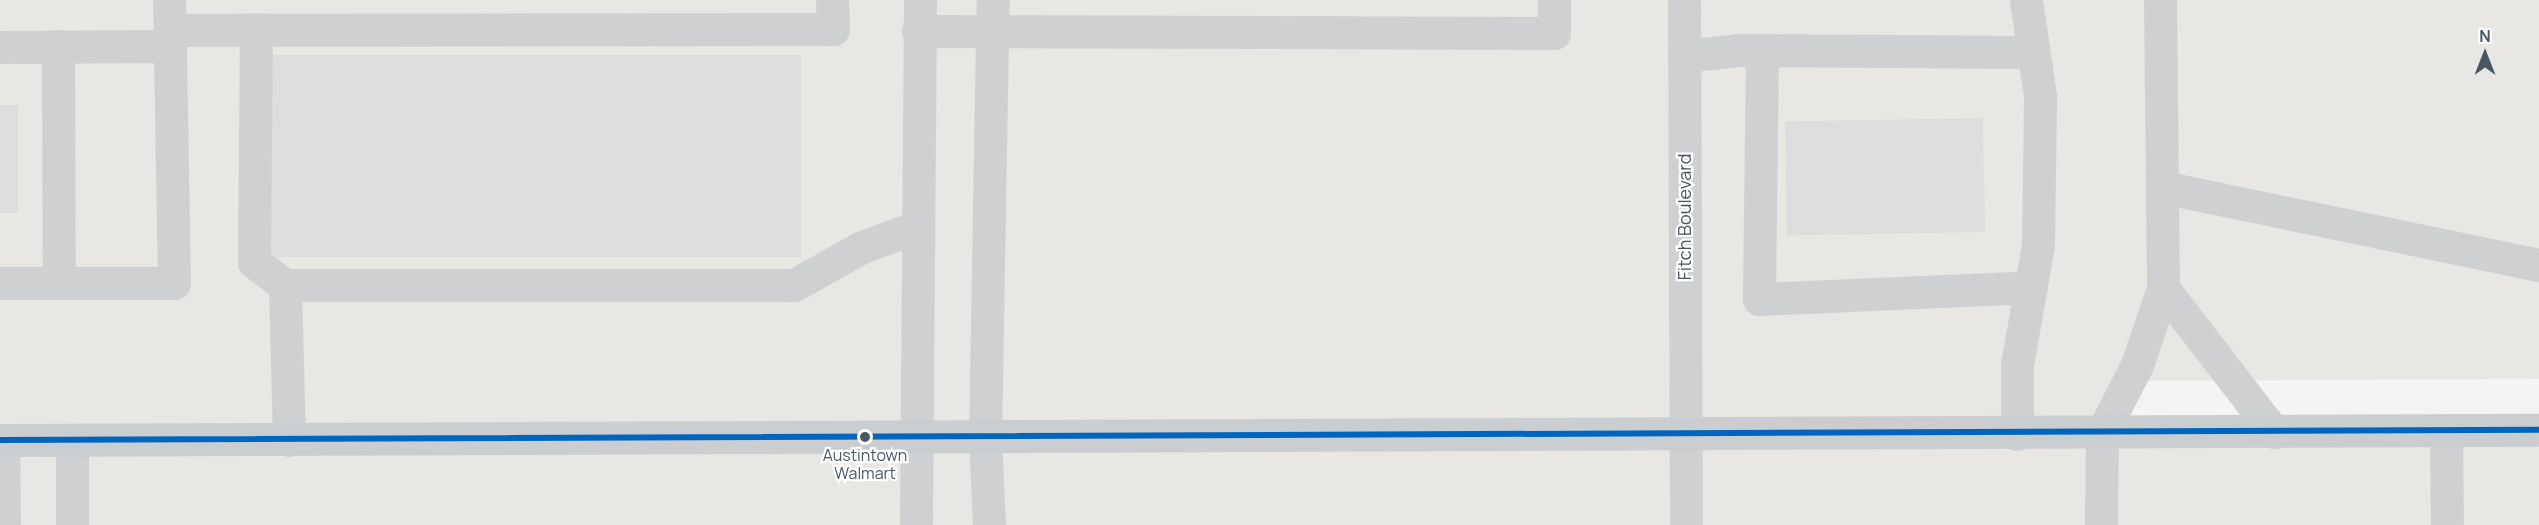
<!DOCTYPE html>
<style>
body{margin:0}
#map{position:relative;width:2539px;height:525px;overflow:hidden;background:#f4f4f4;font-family:Manrope,sans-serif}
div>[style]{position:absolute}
.commercial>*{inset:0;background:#e8e7e3}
.building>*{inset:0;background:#ddddde;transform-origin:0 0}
.minor>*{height:33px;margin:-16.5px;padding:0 16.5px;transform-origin:16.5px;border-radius:16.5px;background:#ced0d2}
.major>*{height:33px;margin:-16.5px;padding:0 16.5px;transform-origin:16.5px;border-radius:16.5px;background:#caced1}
.bus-1>*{height:6px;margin:-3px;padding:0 3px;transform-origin:3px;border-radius:3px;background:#0065bd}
.dots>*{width:16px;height:16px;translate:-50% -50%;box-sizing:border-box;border:3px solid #fff;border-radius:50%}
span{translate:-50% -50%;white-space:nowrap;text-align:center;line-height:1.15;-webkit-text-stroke:4.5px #fff;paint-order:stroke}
.bus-label{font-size:16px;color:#4a5661}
.street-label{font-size:18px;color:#4a5661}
.north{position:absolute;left:2455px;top:24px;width:60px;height:60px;-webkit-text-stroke:4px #fff;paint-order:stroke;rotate:0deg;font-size:16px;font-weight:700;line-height:24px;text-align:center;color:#4a5661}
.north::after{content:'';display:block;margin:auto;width:21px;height:27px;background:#4a5661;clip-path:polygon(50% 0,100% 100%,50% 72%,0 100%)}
</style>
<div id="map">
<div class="commercial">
<i style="clip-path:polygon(0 0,2539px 0,2539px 379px,2121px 381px,2120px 433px,2539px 430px,2539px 525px,0 525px)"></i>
</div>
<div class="building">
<i style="left:801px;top:55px;width:202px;height:533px;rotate:90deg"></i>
<i style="left:0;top:105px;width:18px;height:108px"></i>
<i style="left:1983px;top:118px;width:114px;height:198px;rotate:89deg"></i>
</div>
<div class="minor">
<i style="left:1684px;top:0;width:525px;rotate:89.78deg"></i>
<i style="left:256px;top:29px;width:233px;rotate:90.5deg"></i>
<i style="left:254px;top:262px;width:39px;rotate:37deg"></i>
<i style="left:170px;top:30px;width:663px;rotate:-0.09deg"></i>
<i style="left:833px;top:29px;width:29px;rotate:-92deg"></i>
<i style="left:918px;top:31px;width:636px;rotate:0.18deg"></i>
<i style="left:1554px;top:33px;width:33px;rotate:-90deg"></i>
<i style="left:58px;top:46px;width:237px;rotate:89.8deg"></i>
<i style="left:0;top:47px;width:170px;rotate:-0.3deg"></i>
<i style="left:1762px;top:50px;width:249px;rotate:90.7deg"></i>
<i style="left:1759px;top:299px;width:272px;rotate:-2.5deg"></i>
<i style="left:1684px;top:56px;width:54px;rotate:-6.3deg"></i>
<i style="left:1738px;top:50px;width:295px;rotate:0.4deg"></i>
<i style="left:2162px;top:187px;width:385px;rotate:11.7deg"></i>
<i style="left:0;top:283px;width:174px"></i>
<i style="left:174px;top:283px;width:283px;rotate:-91deg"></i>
<i style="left:2163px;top:288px;width:182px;rotate:52.4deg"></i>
<i style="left:2446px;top:431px;width:94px;rotate:89.4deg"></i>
<i style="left:2017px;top:434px;width:69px;rotate:-90deg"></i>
<i style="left:2017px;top:365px;width:122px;rotate:-80.1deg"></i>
<i style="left:2038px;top:245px;width:149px;rotate:-89.2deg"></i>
<i style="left:2040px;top:96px;width:97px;rotate:-98.3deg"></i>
<i style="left:3px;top:440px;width:85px;rotate:89.3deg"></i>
<i style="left:72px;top:440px;width:85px;rotate:90deg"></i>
<i style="left:289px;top:440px;width:155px;rotate:-91.5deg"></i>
<i style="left:285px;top:285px;width:509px"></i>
<i style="left:794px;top:285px;width:78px;rotate:-29.2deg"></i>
<i style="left:862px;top:247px;width:59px;rotate:-20deg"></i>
<i style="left:916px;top:525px;width:525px;rotate:-89.56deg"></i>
<i style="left:989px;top:525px;width:87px;rotate:-92.6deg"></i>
<i style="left:985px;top:438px;width:438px;rotate:-89deg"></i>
<i style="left:2101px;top:525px;width:92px;rotate:-89.4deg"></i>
<i style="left:2102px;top:433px;width:76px;rotate:-62.8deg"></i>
<i style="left:2137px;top:365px;width:81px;rotate:-71.3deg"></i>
<i style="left:2163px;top:288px;width:288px;rotate:-90.6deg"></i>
</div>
<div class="major">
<i style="left:0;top:440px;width:2539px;rotate:-0.23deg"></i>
</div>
<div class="bus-1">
<i style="left:0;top:440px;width:2539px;rotate:-0.23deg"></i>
</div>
<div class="dots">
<i style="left:865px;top:437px;background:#4a5661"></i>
</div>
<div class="bus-label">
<span style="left:865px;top:464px">Austintown<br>Walmart</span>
</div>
<div class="street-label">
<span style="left:1684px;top:217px;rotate:-90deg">Fitch Boulevard</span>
</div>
<div class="north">N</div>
</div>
